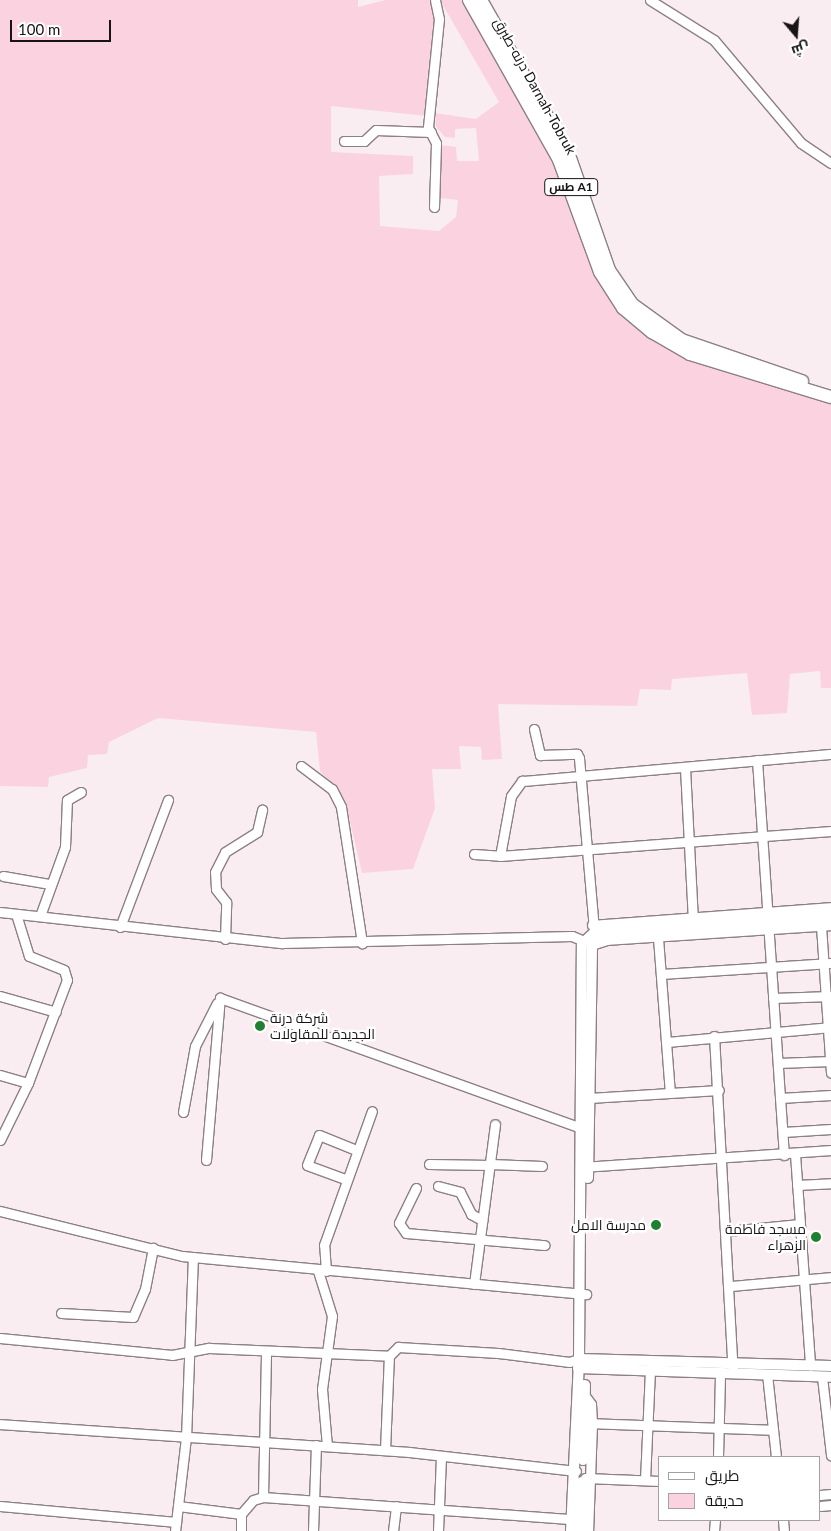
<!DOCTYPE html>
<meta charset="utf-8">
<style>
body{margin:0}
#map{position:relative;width:831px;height:1531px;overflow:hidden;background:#faedf1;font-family:Lato,Cairo,sans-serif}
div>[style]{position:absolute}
.green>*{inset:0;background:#fbd3e0}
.roads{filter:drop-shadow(1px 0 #8c8084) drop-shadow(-1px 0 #8c8084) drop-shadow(0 1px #8c8084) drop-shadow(0 -1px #8c8084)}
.minor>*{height:9px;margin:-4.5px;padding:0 4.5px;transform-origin:4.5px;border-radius:4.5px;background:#fff}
.major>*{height:10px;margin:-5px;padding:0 5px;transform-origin:5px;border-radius:5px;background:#fff}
.highway>*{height:12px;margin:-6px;padding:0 6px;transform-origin:6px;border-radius:6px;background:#fff}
.dots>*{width:14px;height:14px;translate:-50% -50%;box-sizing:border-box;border:2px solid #fff;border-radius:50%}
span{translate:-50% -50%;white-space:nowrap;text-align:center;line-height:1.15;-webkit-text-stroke:4.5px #fff;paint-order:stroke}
.shield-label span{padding:1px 4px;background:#fff;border:1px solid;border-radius:4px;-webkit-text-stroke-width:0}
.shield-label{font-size:12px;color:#181415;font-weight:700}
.street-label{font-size:14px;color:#181415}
.poi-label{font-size:14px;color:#181415}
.left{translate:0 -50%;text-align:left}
.right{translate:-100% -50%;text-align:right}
.legend{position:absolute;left:658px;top:1456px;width:162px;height:65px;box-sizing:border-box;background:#fff;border:1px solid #a3a1a1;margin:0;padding:6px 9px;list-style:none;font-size:15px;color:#181415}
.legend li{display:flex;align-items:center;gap:10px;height:25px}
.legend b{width:25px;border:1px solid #a3a1a1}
.north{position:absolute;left:771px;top:10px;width:50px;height:50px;-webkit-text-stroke:4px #fff;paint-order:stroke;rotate:162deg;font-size:14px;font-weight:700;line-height:20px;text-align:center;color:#181415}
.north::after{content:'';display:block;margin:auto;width:18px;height:22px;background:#181415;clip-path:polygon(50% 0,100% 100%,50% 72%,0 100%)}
.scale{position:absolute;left:10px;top:20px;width:101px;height:22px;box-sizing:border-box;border:2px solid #181415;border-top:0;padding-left:6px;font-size:15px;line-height:18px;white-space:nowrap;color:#181415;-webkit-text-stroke:4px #fff;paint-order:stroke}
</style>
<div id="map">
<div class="green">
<i style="clip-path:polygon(0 0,358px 0,358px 7px,385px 0,430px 0,436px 16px,427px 116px,331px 106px,331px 152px,413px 156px,413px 174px,379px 176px,380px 226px,439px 231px,456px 217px,458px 200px,440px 198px,439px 145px,456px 147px,457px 161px,479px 161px,476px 128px,455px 129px,455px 138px,445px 137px,436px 127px,435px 113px,476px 119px,499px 102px,440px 0,463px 0,536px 134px,557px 163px,611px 300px,632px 325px,680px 355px,831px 399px,831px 688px,821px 688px,820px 671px,790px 674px,787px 713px,752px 715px,747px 673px,672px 679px,671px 690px,640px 689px,637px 706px,498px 704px,502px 759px,482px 760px,481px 747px,459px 746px,461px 769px,432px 769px,435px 808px,413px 869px,362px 873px,346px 804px,320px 771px,316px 732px,158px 718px,109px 742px,107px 754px,88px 755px,87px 768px,49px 777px,48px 787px,0 786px)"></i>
</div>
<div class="roads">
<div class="minor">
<i style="left:650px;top:0;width:75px;rotate:32deg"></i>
<i style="left:714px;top:40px;width:135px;rotate:49.8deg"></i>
<i style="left:801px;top:143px;width:36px;rotate:34deg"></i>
<i style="left:344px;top:141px;width:20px"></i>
<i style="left:364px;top:141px;width:16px;rotate:-43deg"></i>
<i style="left:376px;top:130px;width:55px;rotate:2.1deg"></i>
<i style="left:434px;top:207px;width:64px;rotate:-88.2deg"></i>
<i style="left:436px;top:143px;width:18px;rotate:-117deg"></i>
<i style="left:428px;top:127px;width:109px;rotate:-84.2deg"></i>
<i style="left:439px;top:19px;width:19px;rotate:-102deg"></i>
<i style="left:534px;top:729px;width:27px;rotate:77deg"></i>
<i style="left:540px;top:755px;width:37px;rotate:-2deg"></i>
<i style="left:577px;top:754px;width:4px;rotate:63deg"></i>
<i style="left:579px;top:758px;width:183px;rotate:85deg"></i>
<i style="left:757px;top:760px;width:396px;rotate:86.1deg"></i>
<i style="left:301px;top:766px;width:39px;rotate:37deg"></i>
<i style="left:332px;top:789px;width:20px;rotate:63deg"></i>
<i style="left:341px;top:807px;width:138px;rotate:81.2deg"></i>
<i style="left:685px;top:768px;width:154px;rotate:87deg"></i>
<i style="left:474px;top:854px;width:26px;rotate:4deg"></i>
<i style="left:500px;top:856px;width:332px;rotate:-4.3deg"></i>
<i style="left:500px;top:856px;width:61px;rotate:-79.6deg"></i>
<i style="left:511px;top:796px;width:19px;rotate:-54deg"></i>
<i style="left:522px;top:781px;width:310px;rotate:-5deg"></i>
<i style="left:3px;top:876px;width:48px;rotate:9.7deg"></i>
<i style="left:0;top:912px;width:284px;rotate:6.3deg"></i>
<i style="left:282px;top:943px;width:290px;rotate:-1.4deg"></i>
<i style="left:572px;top:936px;width:21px;rotate:23deg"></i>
<i style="left:40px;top:916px;width:73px;rotate:-70.1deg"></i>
<i style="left:65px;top:847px;width:47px;rotate:-87.6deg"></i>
<i style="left:67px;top:800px;width:16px;rotate:-30deg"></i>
<i style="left:592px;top:925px;width:240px;rotate:-4.3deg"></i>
<i style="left:821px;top:926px;width:147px;rotate:86.1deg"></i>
<i style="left:120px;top:927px;width:136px;rotate:-69.3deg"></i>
<i style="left:658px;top:938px;width:155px;rotate:85.6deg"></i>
<i style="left:225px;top:939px;width:37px;rotate:-88deg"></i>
<i style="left:226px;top:902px;width:16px;rotate:-128deg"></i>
<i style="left:216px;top:889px;width:17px;rotate:-93deg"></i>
<i style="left:215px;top:872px;width:22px;rotate:-63deg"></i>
<i style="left:225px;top:852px;width:38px;rotate:-32deg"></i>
<i style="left:257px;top:832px;width:23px;rotate:-77deg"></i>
<i style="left:661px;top:974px;width:170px;rotate:-3.7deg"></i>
<i style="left:0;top:996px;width:58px;rotate:15.9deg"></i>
<i style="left:220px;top:998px;width:389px;rotate:19.8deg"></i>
<i style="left:773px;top:998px;width:58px;rotate:-2deg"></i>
<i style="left:714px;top:1036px;width:336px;rotate:86.8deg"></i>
<i style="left:667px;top:1042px;width:165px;rotate:-5.2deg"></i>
<i style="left:778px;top:1063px;width:53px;rotate:-2.2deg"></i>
<i style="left:0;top:1075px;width:29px;rotate:16deg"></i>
<i style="left:589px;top:1098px;width:130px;rotate:-3.5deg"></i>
<i style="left:780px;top:1098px;width:51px;rotate:-3.4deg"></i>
<i style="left:183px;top:1112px;width:67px;rotate:-79.7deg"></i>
<i style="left:195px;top:1046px;width:48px;rotate:-62.9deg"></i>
<i style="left:783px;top:1132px;width:48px;rotate:-3.6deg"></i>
<i style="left:0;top:1140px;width:64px;rotate:-63.8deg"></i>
<i style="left:28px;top:1083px;width:110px;rotate:-69.3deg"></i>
<i style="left:67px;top:980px;width:10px;rotate:-107deg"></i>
<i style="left:64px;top:970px;width:38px;rotate:-158deg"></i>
<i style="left:29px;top:956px;width:44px;rotate:-107.2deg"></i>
<i style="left:795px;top:1154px;width:212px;rotate:85.9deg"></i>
<i style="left:206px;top:1160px;width:163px;rotate:-85.1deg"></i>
<i style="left:429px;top:1164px;width:61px;rotate:0.9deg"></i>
<i style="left:490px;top:1164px;width:52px;rotate:2.2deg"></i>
<i style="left:582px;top:1167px;width:250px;rotate:-3.9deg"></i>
<i style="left:345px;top:1179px;width:40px;rotate:-159.8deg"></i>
<i style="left:307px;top:1165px;width:32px;rotate:-68deg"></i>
<i style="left:319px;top:1135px;width:40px;rotate:22deg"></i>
<i style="left:797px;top:1185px;width:34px;rotate:-3deg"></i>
<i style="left:438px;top:1186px;width:23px;rotate:15deg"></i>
<i style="left:460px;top:1192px;width:25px;rotate:63deg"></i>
<i style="left:471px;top:1214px;width:13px;rotate:29deg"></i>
<i style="left:416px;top:1188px;width:39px;rotate:116deg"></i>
<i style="left:399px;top:1223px;width:12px;rotate:55deg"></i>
<i style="left:406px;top:1233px;width:139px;rotate:5deg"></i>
<i style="left:0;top:1211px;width:187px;rotate:13.9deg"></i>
<i style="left:182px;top:1256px;width:406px;rotate:5.4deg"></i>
<i style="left:728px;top:1231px;width:72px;rotate:-5.6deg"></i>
<i style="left:318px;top:1271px;width:47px;rotate:72.7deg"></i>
<i style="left:332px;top:1316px;width:74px;rotate:97.8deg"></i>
<i style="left:322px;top:1389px;width:57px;rotate:85deg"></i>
<i style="left:326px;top:1271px;width:26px;rotate:-94deg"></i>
<i style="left:324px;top:1245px;width:142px;rotate:-70.3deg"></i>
<i style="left:474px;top:1284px;width:161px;rotate:-82.5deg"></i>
<i style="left:730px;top:1286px;width:101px;rotate:-5.1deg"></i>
<i style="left:61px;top:1313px;width:72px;rotate:3.2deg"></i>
<i style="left:133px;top:1317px;width:30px;rotate:-67deg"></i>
<i style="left:145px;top:1289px;width:42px;rotate:-79deg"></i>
<i style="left:0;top:1338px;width:173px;rotate:5.6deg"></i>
<i style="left:172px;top:1355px;width:38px;rotate:-11deg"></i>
<i style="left:209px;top:1348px;width:180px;rotate:2.5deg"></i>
<i style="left:389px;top:1356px;width:13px;rotate:-45deg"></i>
<i style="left:398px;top:1347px;width:100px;rotate:3.4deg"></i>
<i style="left:498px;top:1353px;width:72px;rotate:7.2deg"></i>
<i style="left:569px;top:1362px;width:10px;rotate:-17deg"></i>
<i style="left:767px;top:1374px;width:83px;rotate:83.8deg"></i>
<i style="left:822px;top:1377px;width:79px;rotate:83.4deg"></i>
<i style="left:585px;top:1396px;width:10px;rotate:53deg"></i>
<i style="left:591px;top:1404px;width:20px;rotate:87deg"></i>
<i style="left:592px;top:1424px;width:107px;rotate:92.1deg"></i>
<i style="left:584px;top:1423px;width:189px;rotate:2.1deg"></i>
<i style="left:0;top:1424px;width:410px;rotate:3.9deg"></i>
<i style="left:409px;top:1452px;width:168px;rotate:6.5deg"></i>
<i style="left:385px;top:1450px;width:94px;rotate:-87.6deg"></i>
<i style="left:718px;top:1457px;width:84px;rotate:-88.6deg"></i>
<i style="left:585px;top:1478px;width:75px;rotate:2.3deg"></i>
<i style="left:645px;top:1480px;width:110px;rotate:-87.4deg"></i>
<i style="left:820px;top:1495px;width:11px;rotate:-5deg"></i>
<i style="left:263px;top:1497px;width:145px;rotate:-88.8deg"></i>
<i style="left:0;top:1506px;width:177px;rotate:5.2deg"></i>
<i style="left:178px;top:1506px;width:64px;rotate:7.2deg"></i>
<i style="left:241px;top:1514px;width:18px;rotate:-49deg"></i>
<i style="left:253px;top:1500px;width:10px;rotate:-17deg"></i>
<i style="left:263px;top:1497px;width:310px;rotate:4.1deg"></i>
<i style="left:820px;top:1506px;width:11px;rotate:-5deg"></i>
<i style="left:241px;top:1514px;width:17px;rotate:90deg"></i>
<i style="left:783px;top:1520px;width:11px;rotate:85deg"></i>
<i style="left:175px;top:1531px;width:94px;rotate:-83.3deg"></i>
<i style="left:186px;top:1438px;width:181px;rotate:-87.8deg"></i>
<i style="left:313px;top:1531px;width:86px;rotate:-88deg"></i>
<i style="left:393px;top:1531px;width:25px;rotate:-83deg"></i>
<i style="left:438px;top:1531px;width:75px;rotate:-87.7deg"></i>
<i style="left:714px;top:1531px;width:11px;rotate:-85deg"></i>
</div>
<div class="major">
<i style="left:588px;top:1178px;width:233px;rotate:-89deg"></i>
<i style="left:592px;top:945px;width:16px;rotate:-18deg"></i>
<i style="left:607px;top:940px;width:225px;rotate:-3.8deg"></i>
<i style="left:579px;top:1359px;width:252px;rotate:1.6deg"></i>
<i style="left:578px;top:1368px;width:253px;rotate:2deg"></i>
<i style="left:583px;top:1460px;width:75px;rotate:-88.5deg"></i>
<i style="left:571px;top:1531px;width:172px;rotate:-87.3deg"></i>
<i style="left:579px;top:1359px;width:415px;rotate:-89.6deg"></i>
<i style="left:582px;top:944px;width:16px;rotate:-43deg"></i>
<i style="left:594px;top:933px;width:14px;rotate:-8deg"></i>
<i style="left:608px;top:931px;width:224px;rotate:-3.8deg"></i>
<i style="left:580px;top:1531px;width:49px;rotate:-87.7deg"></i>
</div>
<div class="highway">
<i style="left:469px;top:0;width:184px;rotate:60.6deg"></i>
<i style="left:559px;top:160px;width:119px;rotate:69.9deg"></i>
<i style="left:600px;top:272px;width:43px;rotate:57.4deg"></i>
<i style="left:623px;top:308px;width:38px;rotate:40deg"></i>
<i style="left:652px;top:332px;width:44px;rotate:30.1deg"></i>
<i style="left:690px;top:354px;width:147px;rotate:17deg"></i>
<i style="left:481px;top:0;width:178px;rotate:60.4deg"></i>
<i style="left:569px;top:155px;width:122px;rotate:70.8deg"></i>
<i style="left:609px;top:270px;width:41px;rotate:55.9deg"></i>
<i style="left:632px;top:304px;width:62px;rotate:35.8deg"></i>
<i style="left:682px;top:340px;width:127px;rotate:18.9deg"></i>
</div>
</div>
<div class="dots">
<i style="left:260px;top:1026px;background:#208031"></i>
<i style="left:656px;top:1225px;background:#208031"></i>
<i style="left:816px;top:1237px;background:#208031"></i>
</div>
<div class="shield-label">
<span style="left:571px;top:187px">طس A1</span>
</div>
<div class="street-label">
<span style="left:535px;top:86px;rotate:61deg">درنه-طبرق Darnah-Tobruk</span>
</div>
<div class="poi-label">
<span class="left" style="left:270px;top:1026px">شركة درنة<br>الجديدة للمقاولات</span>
<span class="right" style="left:646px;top:1225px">مدرسة الامل</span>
<span class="right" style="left:806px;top:1237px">مسجد فاطمة<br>الزهراء</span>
</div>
<ul class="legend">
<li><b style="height:6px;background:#fff"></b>طريق</li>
<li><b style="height:14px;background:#fbd3e0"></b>حديقة</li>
</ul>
<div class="north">ش</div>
<div class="scale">100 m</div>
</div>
